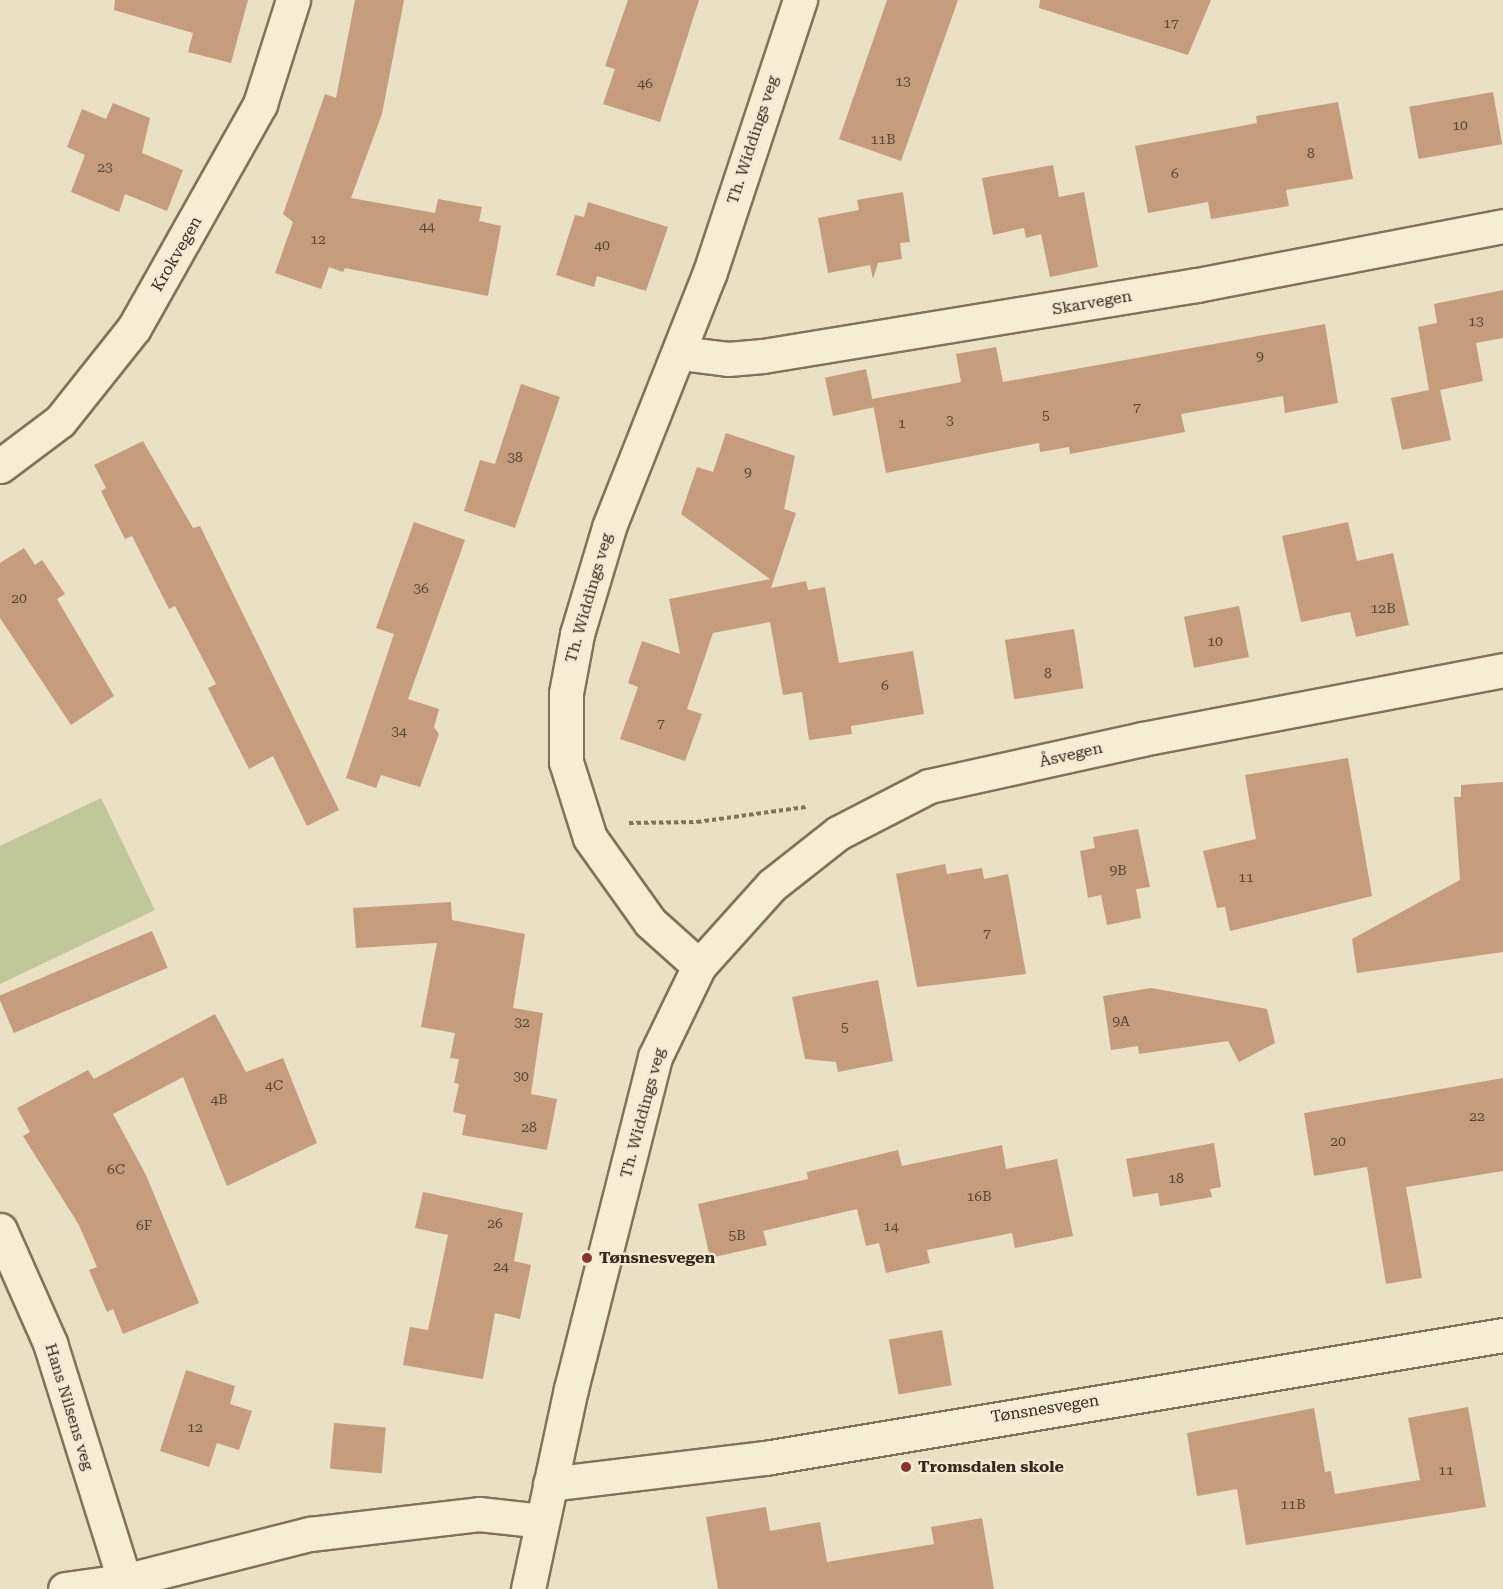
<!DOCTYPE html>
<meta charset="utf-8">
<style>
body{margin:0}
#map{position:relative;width:1503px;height:1589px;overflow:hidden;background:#eae0c3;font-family:"Roboto Serif",serif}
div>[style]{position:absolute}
.green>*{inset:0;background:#c0c798}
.building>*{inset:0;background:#c59d7c;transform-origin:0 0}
.path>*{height:4px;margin-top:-2px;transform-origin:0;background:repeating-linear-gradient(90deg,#83725b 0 4.5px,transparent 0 7.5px)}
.roads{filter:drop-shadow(2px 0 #83725b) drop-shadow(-2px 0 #83725b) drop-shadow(0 2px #83725b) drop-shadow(0 -2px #83725b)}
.minor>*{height:33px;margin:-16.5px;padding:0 16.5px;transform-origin:16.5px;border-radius:16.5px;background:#f6edd5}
.dots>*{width:16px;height:16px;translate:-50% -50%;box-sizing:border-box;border:3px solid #f2ead2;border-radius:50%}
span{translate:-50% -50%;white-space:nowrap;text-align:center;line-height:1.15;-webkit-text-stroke:4.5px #f2ead2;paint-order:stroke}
.number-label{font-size:14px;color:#584636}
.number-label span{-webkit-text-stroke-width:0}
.street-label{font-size:16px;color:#34291e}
.poi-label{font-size:16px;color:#34291e;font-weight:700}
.left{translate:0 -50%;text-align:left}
</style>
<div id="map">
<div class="green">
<i style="clip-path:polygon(101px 798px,155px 910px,0 984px,0 846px)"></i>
</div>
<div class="building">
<i style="clip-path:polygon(115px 0,248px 0,231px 63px,188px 52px,193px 33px,114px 10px)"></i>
<i style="clip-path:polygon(355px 0,404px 0,382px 114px,351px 198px,435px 213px,438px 199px,482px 207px,479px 221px,501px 226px,488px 296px,345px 268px,343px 272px,329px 267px,321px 289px,275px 273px,293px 222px,283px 214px,325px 94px,336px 98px)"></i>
<i style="clip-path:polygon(628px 0,699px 0,660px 122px,603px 104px,615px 69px,605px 66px)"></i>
<i style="clip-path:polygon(887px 0,958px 0,901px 161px,839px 139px)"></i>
<i style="clip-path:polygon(1040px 0,1211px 0,1188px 55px,1039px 8px)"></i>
<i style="left:1493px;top:92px;width:53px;height:85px;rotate:80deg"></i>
<i style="clip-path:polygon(1338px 102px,1353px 179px,1286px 190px,1289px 206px,1211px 219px,1208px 202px,1148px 213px,1135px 146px,1257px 123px,1256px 116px)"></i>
<i style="clip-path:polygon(113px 103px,150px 118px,142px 153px,183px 170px,167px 211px,125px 194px,119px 212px,71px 192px,85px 155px,67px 147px,82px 109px,106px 119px)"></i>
<i style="clip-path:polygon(1053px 165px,1059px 197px,1084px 192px,1098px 267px,1050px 277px,1041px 234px,1026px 238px,1024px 228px,993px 235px,982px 178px)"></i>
<i style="clip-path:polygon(903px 192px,910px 242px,900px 243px,902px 259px,878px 263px,873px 279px,870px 265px,828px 273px,818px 218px,859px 210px,857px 200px)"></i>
<i style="clip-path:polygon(588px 202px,668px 227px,646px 291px,597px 276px,594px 287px,556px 275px,575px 215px,584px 217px)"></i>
<i style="clip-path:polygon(1503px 290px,1503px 338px,1476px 343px,1483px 381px,1440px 390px,1451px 440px,1402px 450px,1391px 398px,1429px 390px,1418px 327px,1437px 323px,1434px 304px)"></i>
<i style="clip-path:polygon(1325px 324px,1338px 403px,1285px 413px,1283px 396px,1181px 414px,1185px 432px,1070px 454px,1069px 447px,1040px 452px,1039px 443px,886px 473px,872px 399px,961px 382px,956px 354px,996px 347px,1003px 382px)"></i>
<i style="left:866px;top:369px;width:39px;height:42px;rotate:78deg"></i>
<i style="clip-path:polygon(521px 384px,560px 397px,515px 528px,464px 511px,480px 460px,495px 464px)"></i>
<i style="clip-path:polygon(726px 433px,795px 456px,784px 509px,796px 513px,771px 588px,806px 581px,808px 590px,825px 587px,839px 663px,913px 651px,924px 714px,851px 726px,852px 734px,809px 740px,802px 692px,783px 695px,770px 622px,713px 633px,687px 709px,702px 714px,685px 761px,620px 739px,638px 687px,628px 683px,642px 641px,680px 654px,669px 599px,770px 579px,681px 514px,697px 467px,713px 472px)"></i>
<i style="clip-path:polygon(143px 441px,193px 528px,200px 526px,339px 810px,307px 826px,273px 756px,249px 769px,208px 688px,216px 684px,175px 606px,169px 609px,132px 536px,125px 539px,101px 491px,106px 488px,94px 465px)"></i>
<i style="clip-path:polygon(414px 522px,465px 540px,408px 699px,439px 709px,434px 727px,439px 734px,420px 787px,381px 775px,376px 788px,346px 778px,394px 634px,376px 628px)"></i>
<i style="clip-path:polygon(1348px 522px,1357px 561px,1393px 553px,1409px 625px,1356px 637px,1350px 612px,1301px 622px,1282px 536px)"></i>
<i style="clip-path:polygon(24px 548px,35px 565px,42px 560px,65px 594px,57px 599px,114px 696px,71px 725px,0 618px,0 563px)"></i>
<i style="left:1239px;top:606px;width:52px;height:56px;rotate:79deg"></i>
<i style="left:1074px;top:629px;width:60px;height:70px;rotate:81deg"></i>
<i style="clip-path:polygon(1348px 758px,1372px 896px,1230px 931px,1225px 907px,1217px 908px,1203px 851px,1256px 839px,1245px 775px)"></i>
<i style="clip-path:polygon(1503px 782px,1503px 952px,1357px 973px,1352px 939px,1460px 880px,1454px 797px,1461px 797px,1461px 785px)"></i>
<i style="clip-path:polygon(1138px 829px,1150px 887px,1136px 889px,1141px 918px,1107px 925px,1101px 895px,1088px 898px,1080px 851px,1095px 848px,1093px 837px)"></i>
<i style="clip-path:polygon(945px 864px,947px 874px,982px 868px,984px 879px,1008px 874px,1026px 974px,917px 987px,896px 874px)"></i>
<i style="clip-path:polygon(451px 902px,452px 920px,525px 934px,513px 1008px,543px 1013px,531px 1094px,557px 1099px,547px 1150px,462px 1135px,466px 1115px,453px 1112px,459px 1084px,454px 1083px,459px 1059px,450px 1058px,455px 1033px,421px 1027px,437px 943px,356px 948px,353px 908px)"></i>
<i style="left:152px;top:931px;width:40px;height:167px;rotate:67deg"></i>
<i style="clip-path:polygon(878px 980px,893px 1061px,838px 1072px,836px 1062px,805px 1059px,792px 997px)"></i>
<i style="clip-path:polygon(1151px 988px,1267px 1009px,1275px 1043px,1239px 1062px,1228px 1041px,1139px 1054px,1138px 1046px,1111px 1050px,1103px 996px)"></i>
<i style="clip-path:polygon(215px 1014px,246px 1072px,283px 1058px,317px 1143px,227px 1186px,183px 1077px,113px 1114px,146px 1175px,199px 1303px,123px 1334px,113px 1309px,107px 1312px,89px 1270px,97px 1267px,79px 1225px,23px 1136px,30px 1132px,17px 1108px,88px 1070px,94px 1079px)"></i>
<i style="clip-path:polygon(1503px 1078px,1503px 1171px,1406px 1187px,1422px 1278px,1386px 1284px,1367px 1167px,1314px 1176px,1304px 1113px)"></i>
<i style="clip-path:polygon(1214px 1143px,1221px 1187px,1210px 1189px,1212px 1197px,1160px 1206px,1158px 1193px,1133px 1197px,1126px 1159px)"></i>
<i style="clip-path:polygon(1002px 1145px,1006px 1169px,1057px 1159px,1073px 1236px,1015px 1248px,1012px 1233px,927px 1250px,930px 1263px,886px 1273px,879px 1243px,866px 1246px,857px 1209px,763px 1231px,767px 1245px,710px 1258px,698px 1204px,808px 1179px,807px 1172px,898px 1150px,902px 1166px)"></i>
<i style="clip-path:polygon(423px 1192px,523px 1213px,514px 1261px,531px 1265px,520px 1319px,495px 1313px,483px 1379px,403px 1365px,410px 1327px,428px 1330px,448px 1235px,415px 1228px)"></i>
<i style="left:942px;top:1330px;width:56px;height:54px;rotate:80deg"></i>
<i style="clip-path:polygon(186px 1370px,235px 1386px,230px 1404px,252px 1411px,239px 1450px,217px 1443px,209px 1467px,160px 1451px)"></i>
<i style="clip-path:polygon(1468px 1407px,1486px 1507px,1246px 1545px,1237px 1489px,1197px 1496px,1187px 1433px,1314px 1408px,1325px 1472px,1331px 1471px,1335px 1494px,1420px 1480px,1408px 1418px)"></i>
<i style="left:334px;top:1423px;width:52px;height:46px;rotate:5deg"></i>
<i style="clip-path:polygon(766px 1507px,770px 1531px,820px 1522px,827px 1562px,934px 1544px,931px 1527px,982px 1518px,994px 1589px,718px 1589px,706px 1517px)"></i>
</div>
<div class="path">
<i style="left:629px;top:823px;width:68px;rotate:-0.8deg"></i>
<i style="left:697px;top:822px;width:110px;rotate:-7.8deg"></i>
</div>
<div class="roads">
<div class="minor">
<i style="left:680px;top:353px;width:48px;rotate:7.1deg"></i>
<i style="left:728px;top:359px;width:35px;rotate:-5deg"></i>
<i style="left:763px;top:356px;width:440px;rotate:-9.3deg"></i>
<i style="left:1197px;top:285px;width:312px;rotate:-10.9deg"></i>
<i style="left:0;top:466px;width:75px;rotate:-36.9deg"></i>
<i style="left:60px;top:421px;width:119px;rotate:-51.5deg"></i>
<i style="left:134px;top:328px;width:257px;rotate:-60.6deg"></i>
<i style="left:260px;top:104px;width:109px;rotate:-72.4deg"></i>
<i style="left:699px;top:966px;width:66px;rotate:-138.1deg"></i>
<i style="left:650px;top:922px;width:103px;rotate:-125.5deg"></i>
<i style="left:590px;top:838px;width:80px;rotate:-107.5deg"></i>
<i style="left:566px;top:762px;width:69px;rotate:-90deg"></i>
<i style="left:566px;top:693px;width:60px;rotate:-79.4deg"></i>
<i style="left:577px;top:634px;width:112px;rotate:-73.3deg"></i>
<i style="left:609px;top:527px;width:274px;rotate:-68.4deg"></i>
<i style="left:710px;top:272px;width:287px;rotate:-71.7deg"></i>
<i style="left:0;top:1230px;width:124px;rotate:66.1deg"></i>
<i style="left:50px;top:1343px;width:258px;rotate:72.6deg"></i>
<i style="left:550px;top:1484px;width:217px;rotate:-6.9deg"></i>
<i style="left:765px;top:1458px;width:748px;rotate:-9.46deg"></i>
<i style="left:65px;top:1589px;width:60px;rotate:-7.7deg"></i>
<i style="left:124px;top:1581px;width:192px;rotate:-14.2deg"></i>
<i style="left:310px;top:1534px;width:170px;rotate:-6.7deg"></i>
<i style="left:479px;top:1514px;width:63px;rotate:6.3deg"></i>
<i style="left:528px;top:1589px;width:205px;rotate:-77.9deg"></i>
<i style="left:571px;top:1389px;width:342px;rotate:-75.8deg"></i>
<i style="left:655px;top:1057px;width:101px;rotate:-64.2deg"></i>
<i style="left:699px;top:966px;width:109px;rotate:-48deg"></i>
<i style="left:772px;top:885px;width:84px;rotate:-38.2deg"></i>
<i style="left:838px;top:833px;width:102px;rotate:-27.3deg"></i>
<i style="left:929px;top:786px;width:218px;rotate:-12.4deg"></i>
<i style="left:1142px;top:739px;width:368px;rotate:-10.8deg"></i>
</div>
</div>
<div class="dots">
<i style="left:587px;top:1258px;background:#8c3330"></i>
<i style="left:906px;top:1467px;background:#8c3330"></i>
</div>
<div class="number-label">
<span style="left:1171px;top:23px">17</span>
<span style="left:903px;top:81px">13</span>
<span style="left:645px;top:83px">46</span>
<span style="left:1460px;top:125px">10</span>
<span style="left:883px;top:139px">11B</span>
<span style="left:1311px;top:153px">8</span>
<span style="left:105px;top:167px">23</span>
<span style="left:1175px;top:173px">6</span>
<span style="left:427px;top:226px">44</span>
<span style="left:318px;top:239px">12</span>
<span style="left:602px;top:245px">40</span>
<span style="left:1476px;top:321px">13</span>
<span style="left:1260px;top:356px">9</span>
<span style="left:1137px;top:407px">7</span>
<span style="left:1046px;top:415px">5</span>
<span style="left:950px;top:420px">3</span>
<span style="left:902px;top:423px">1</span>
<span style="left:515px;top:457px">38</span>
<span style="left:748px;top:472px">9</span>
<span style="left:421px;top:588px">36</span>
<span style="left:19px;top:598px">20</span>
<span style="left:1383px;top:608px">12B</span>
<span style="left:1215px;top:641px">10</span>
<span style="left:1048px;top:673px">8</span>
<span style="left:885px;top:685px">6</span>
<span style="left:661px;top:723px">7</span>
<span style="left:399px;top:731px">34</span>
<span style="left:1118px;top:870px">9B</span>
<span style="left:1246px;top:877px">11</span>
<span style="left:987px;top:933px">7</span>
<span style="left:1121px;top:1021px">9A</span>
<span style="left:522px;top:1022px">32</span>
<span style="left:845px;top:1027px">5</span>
<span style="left:521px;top:1076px">30</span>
<span style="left:274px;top:1085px">4C</span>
<span style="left:219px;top:1099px">4B</span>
<span style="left:1477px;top:1116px">22</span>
<span style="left:529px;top:1127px">28</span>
<span style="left:1338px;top:1141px">20</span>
<span style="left:116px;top:1169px">6C</span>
<span style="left:1176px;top:1178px">18</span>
<span style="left:979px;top:1196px">16B</span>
<span style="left:495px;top:1223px">26</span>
<span style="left:144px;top:1225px">6F</span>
<span style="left:891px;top:1226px">14</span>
<span style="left:737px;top:1235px">5B</span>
<span style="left:501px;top:1266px">24</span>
<span style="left:195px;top:1427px">12</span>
<span style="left:1446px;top:1470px">11</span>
<span style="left:1293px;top:1504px">11B</span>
</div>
<div class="street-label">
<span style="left:753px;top:140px;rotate:-72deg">Th. Widdings veg</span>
<span style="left:177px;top:254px;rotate:-60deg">Krokvegen</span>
<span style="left:1092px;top:303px;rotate:-10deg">Skarvegen</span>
<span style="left:589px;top:598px;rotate:-74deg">Th. Widdings veg</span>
<span style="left:1071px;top:755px;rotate:-13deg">Åsvegen</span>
<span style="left:643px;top:1113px;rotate:-75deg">Th. Widdings veg</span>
<span style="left:69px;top:1407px;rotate:73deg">Hans Nilsens veg</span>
<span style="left:1045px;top:1409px;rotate:-9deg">Tønsnesvegen</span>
</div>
<div class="poi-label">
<span class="left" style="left:599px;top:1258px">Tønsnesvegen</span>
<span class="left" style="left:918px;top:1467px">Tromsdalen skole</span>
</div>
</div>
